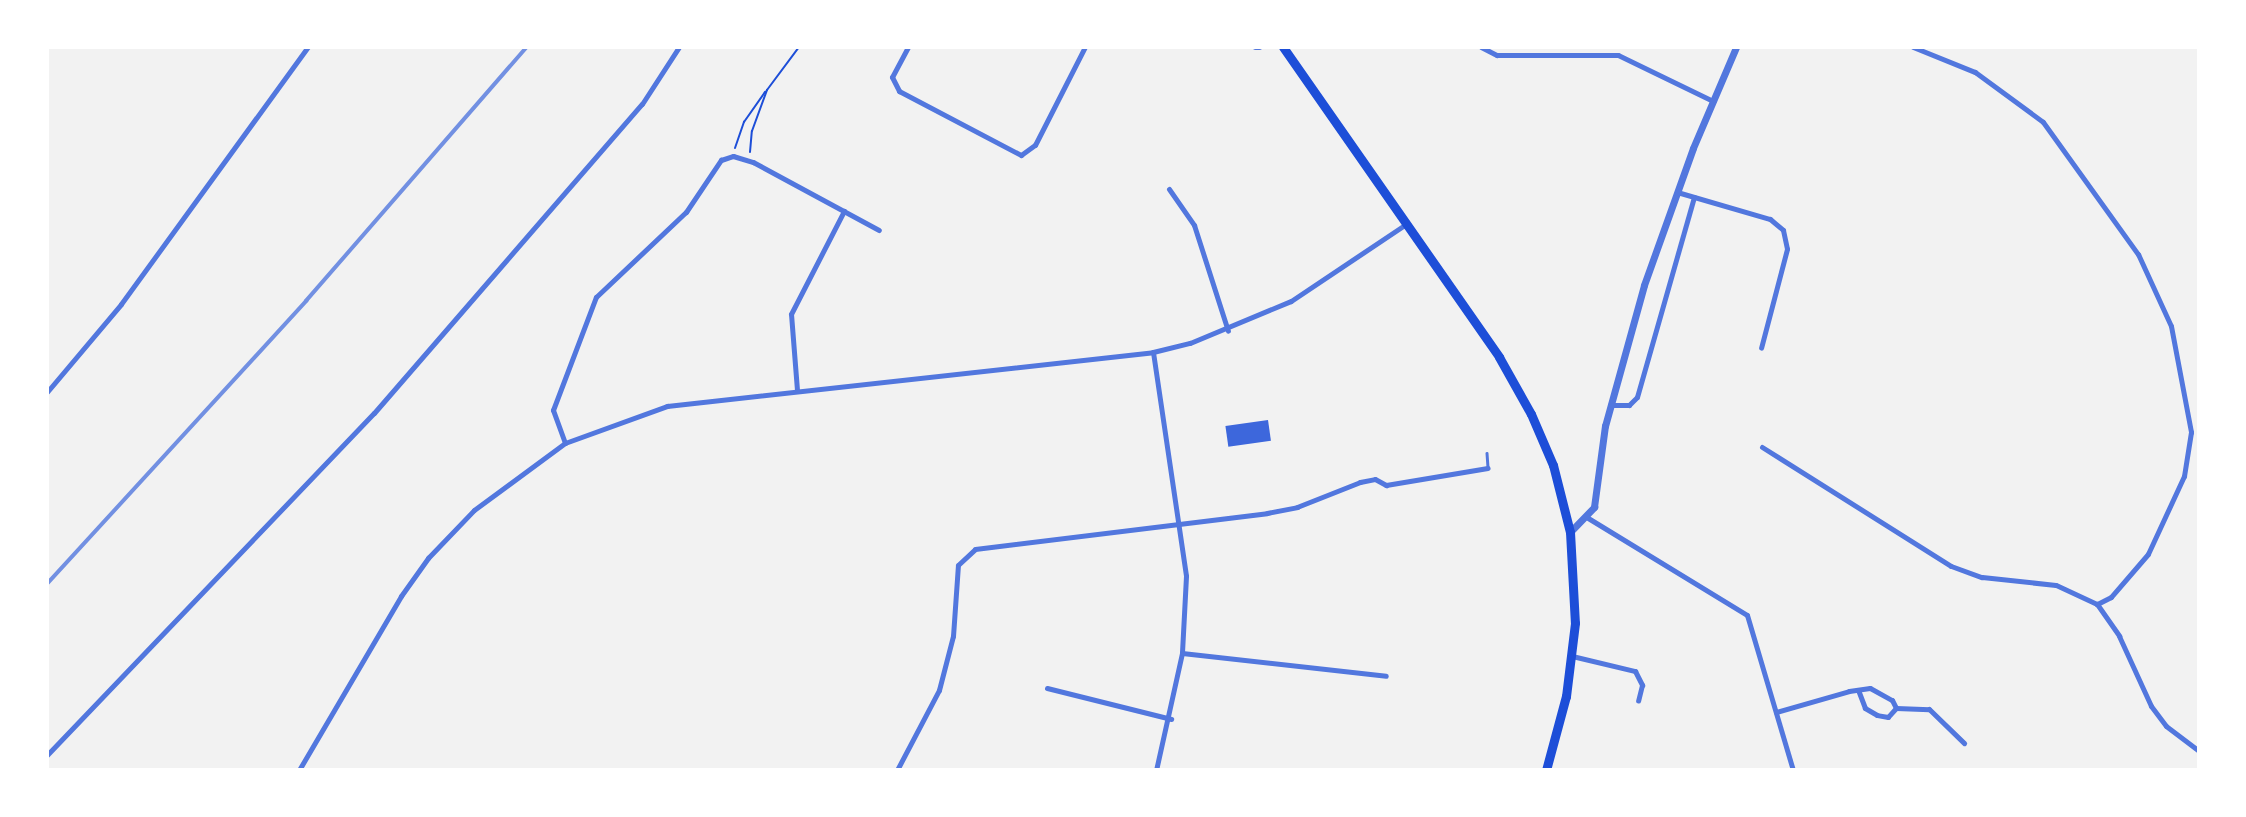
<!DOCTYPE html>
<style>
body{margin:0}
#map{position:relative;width:2246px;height:817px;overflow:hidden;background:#f2f2f2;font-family:"Fira Sans",sans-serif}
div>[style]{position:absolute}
.building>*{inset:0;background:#3d67dc;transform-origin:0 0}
.path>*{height:2px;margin:-1px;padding:0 1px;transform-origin:1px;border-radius:1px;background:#1d4ed8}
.service>*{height:2.5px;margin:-1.25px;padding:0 1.25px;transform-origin:1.25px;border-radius:1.25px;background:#5277de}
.minor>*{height:5px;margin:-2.5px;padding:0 2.5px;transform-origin:2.5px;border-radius:2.5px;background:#5277de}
.tertiary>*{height:7px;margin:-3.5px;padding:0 3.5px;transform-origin:3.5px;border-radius:3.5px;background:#5277de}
.primary>*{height:9px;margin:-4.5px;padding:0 4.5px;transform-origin:4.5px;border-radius:4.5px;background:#1d4ed8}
.rail>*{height:3.5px;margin:-1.75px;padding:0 1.75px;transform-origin:1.75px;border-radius:1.75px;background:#7290e2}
span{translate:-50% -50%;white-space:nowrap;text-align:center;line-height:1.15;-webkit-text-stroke:7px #fff;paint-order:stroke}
.frame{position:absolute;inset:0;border:49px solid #fff;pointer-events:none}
</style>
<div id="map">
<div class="building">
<i style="left:1268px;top:420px;width:21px;height:43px;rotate:82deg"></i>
</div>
<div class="path">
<i style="left:735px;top:148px;width:28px;rotate:-71deg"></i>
<i style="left:744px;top:122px;width:37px;rotate:-55deg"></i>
<i style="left:750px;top:152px;width:21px;rotate:-85deg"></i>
<i style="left:752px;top:131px;width:44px;rotate:-69.9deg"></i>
<i style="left:767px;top:90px;width:54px;rotate:-53.3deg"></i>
</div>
<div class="service">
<i style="left:1487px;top:453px;width:15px;rotate:86deg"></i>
</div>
<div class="minor">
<i style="left:908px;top:47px;width:34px;rotate:118deg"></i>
<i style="left:892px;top:77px;width:16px;rotate:63deg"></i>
<i style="left:899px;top:91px;width:138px;rotate:27.7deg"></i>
<i style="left:1021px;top:155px;width:17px;rotate:-36deg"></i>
<i style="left:1035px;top:145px;width:110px;rotate:-63deg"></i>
<i style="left:1255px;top:47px;width:4px"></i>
<i style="left:1481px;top:47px;width:18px;rotate:27deg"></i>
<i style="left:1497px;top:55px;width:121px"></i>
<i style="left:1618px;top:55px;width:106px;rotate:25.8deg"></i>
<i style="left:1913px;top:47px;width:67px;rotate:22deg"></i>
<i style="left:1975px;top:72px;width:84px;rotate:36.3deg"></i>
<i style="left:2043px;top:122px;width:163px;rotate:54.3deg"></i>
<i style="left:2138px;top:254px;width:79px;rotate:65.4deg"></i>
<i style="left:2171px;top:326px;width:108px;rotate:79.3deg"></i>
<i style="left:2191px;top:432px;width:45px;rotate:99deg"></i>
<i style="left:2184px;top:476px;width:86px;rotate:114.8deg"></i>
<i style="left:2148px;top:554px;width:57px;rotate:130.7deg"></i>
<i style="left:2111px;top:597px;width:16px;rotate:153deg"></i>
<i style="left:1169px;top:189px;width:44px;rotate:55.2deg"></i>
<i style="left:1194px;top:225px;width:111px;rotate:72.2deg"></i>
<i style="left:1677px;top:192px;width:97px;rotate:16.2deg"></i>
<i style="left:1770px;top:219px;width:17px;rotate:40deg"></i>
<i style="left:1783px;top:230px;width:19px;rotate:78deg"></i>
<i style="left:1787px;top:249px;width:102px;rotate:104.7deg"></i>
<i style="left:1153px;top:352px;width:226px;rotate:81.6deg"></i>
<i style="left:1186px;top:576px;width:77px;rotate:93deg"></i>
<i style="left:1182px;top:653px;width:120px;rotate:102.5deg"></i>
<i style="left:797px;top:390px;width:76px;rotate:-94.5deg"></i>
<i style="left:791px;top:314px;width:116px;rotate:-62.8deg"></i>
<i style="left:47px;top:392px;width:115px;rotate:-49.9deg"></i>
<i style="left:121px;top:304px;width:318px;rotate:-54deg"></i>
<i style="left:1610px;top:405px;width:19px"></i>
<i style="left:1629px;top:405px;width:11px;rotate:-45deg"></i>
<i style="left:1637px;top:397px;width:208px;rotate:-74.1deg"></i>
<i style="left:565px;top:443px;width:35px;rotate:-110deg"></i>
<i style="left:553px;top:410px;width:121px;rotate:-69.2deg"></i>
<i style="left:596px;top:297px;width:124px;rotate:-43.4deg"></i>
<i style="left:686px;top:212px;width:63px;rotate:-56.1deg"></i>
<i style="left:721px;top:160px;width:13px;rotate:-18deg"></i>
<i style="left:733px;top:156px;width:21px;rotate:17deg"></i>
<i style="left:753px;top:162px;width:143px;rotate:28.4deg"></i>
<i style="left:1762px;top:447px;width:223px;rotate:32.2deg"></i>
<i style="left:1951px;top:566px;width:33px;rotate:20deg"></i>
<i style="left:1982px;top:577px;width:74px;rotate:6.2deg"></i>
<i style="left:2056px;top:585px;width:45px;rotate:24.9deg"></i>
<i style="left:2097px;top:604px;width:39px;rotate:55deg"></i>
<i style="left:2119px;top:636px;width:77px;rotate:65.4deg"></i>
<i style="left:2151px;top:706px;width:25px;rotate:53deg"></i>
<i style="left:2166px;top:726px;width:41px;rotate:37.1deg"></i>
<i style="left:1588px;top:518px;width:186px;rotate:31.4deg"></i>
<i style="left:1747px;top:615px;width:162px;rotate:73.5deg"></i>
<i style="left:1182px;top:653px;width:205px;rotate:6.4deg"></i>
<i style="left:1572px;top:656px;width:65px;rotate:13.4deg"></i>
<i style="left:1635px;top:671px;width:16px;rotate:63deg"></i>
<i style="left:1642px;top:685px;width:16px;rotate:104deg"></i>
<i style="left:1047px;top:688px;width:128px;rotate:14deg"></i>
<i style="left:1896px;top:708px;width:33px;rotate:2deg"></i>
<i style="left:1929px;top:709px;width:49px;rotate:44.2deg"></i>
<i style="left:1776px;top:712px;width:76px;rotate:-16deg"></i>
<i style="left:1849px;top:691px;width:21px;rotate:-8deg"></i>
<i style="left:1870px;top:688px;width:25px;rotate:29deg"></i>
<i style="left:1892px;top:700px;width:9px;rotate:63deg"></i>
<i style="left:1896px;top:708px;width:12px;rotate:132deg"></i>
<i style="left:1888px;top:717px;width:11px;rotate:-170deg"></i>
<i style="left:1877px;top:715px;width:14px;rotate:-150deg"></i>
<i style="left:1865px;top:708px;width:19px;rotate:-111deg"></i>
<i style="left:47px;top:755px;width:473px;rotate:-46.3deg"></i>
<i style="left:374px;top:413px;width:409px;rotate:-49.1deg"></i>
<i style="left:642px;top:104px;width:68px;rotate:-57deg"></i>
<i style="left:299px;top:770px;width:202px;rotate:-59.6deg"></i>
<i style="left:401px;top:596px;width:47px;rotate:-54.6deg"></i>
<i style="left:428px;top:558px;width:66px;rotate:-46.2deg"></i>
<i style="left:474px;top:510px;width:113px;rotate:-36.4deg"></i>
<i style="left:565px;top:443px;width:109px;rotate:-19.9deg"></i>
<i style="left:667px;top:406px;width:489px;rotate:-6.3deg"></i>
<i style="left:1153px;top:352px;width:38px;rotate:-14deg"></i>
<i style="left:1190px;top:343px;width:109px;rotate:-22.6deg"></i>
<i style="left:1291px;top:301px;width:138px;rotate:-33.8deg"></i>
<i style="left:897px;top:770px;width:90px;rotate:-62.3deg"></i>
<i style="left:939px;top:690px;width:56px;rotate:-75.5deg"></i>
<i style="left:953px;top:636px;width:71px;rotate:-86deg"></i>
<i style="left:958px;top:565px;width:23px;rotate:-43deg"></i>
<i style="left:975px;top:549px;width:294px;rotate:-7deg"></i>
<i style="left:1267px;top:513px;width:31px;rotate:-11deg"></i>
<i style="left:1297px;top:507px;width:68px;rotate:-21.6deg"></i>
<i style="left:1360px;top:482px;width:15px;rotate:-11deg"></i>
<i style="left:1375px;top:479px;width:13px;rotate:29deg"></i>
<i style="left:1386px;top:485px;width:103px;rotate:-9.5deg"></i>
</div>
<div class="tertiary">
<i style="left:1570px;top:532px;width:35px;rotate:-46deg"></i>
<i style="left:1594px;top:507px;width:82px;rotate:-82.3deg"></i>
<i style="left:1605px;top:426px;width:146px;rotate:-74.5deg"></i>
<i style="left:1644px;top:285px;width:145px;rotate:-70.3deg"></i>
<i style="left:1693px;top:148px;width:110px;rotate:-66.9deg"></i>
</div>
<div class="primary">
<i style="left:1283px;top:47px;width:378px;rotate:55.1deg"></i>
<i style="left:1499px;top:357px;width:65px;rotate:60.7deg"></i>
<i style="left:1531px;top:414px;width:56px;rotate:66.7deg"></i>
<i style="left:1553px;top:465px;width:69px;rotate:75.8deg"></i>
<i style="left:1570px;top:532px;width:91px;rotate:86.9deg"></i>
<i style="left:1575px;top:623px;width:74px;rotate:97deg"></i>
<i style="left:1566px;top:696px;width:77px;rotate:105.1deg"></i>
</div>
<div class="rail">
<i style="left:47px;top:584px;width:384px;rotate:-47.5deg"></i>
<i style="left:306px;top:301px;width:337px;rotate:-49deg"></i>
</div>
<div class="frame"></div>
</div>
